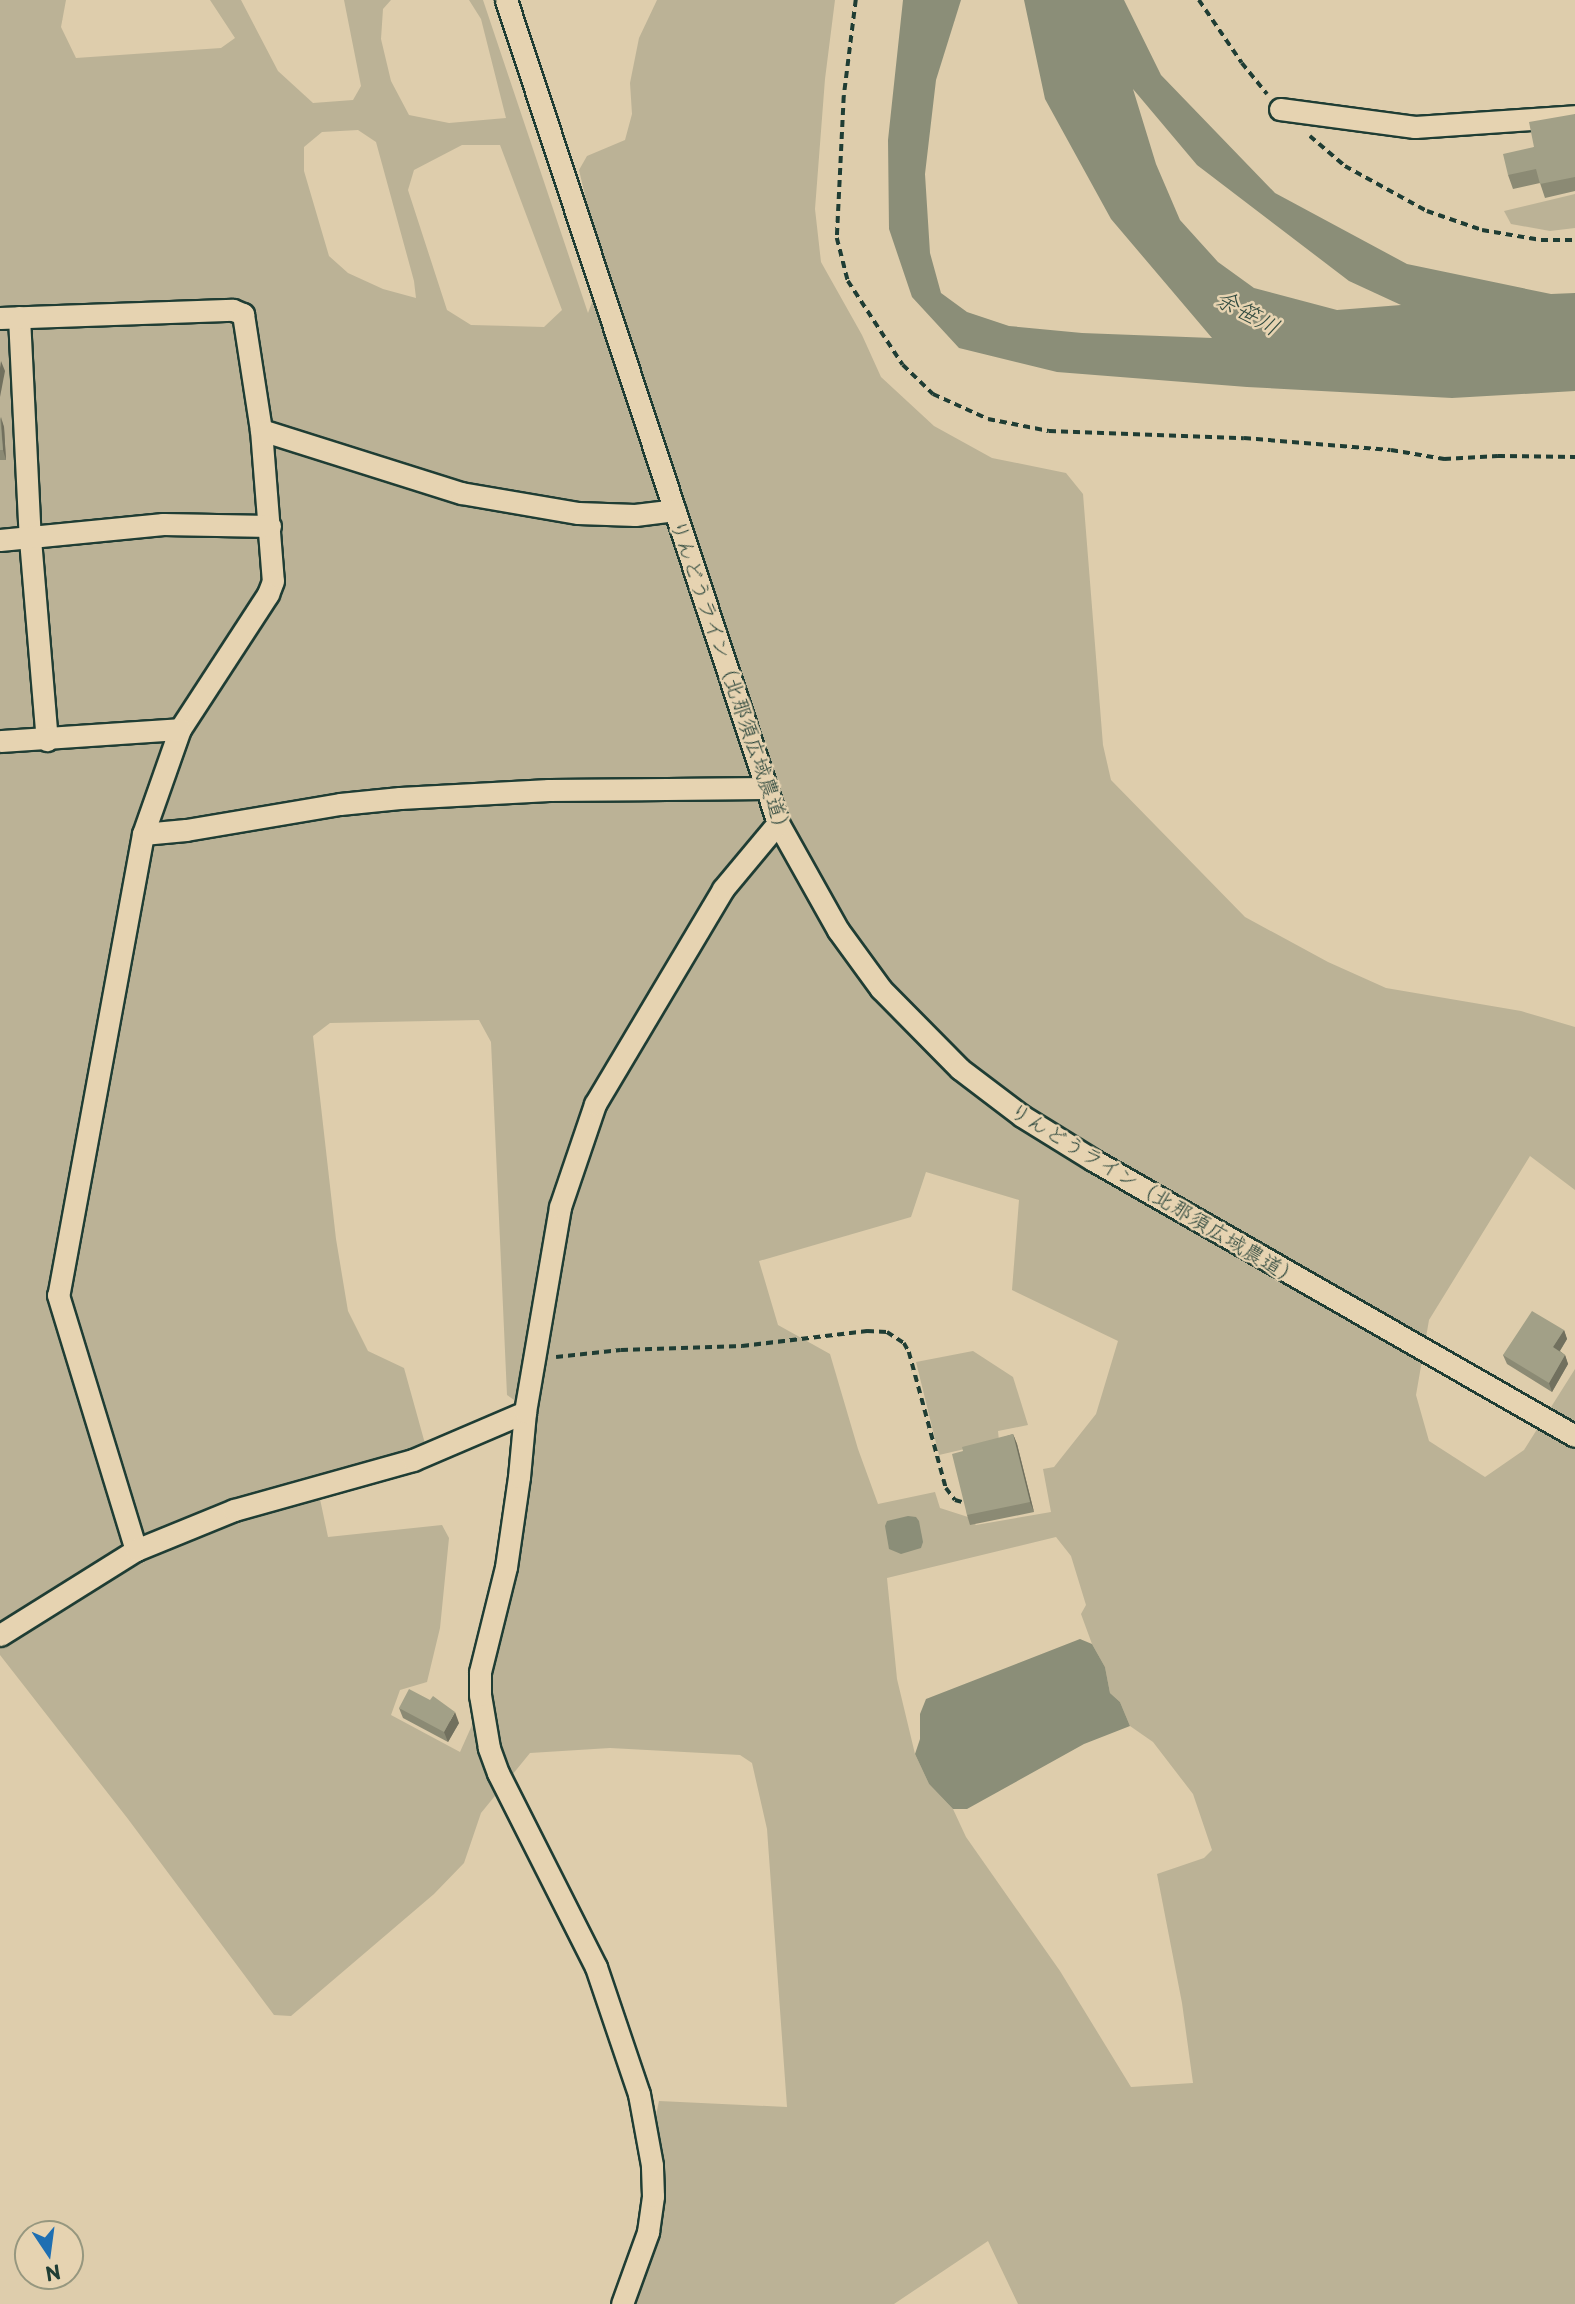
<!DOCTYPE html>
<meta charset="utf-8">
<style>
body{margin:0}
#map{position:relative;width:1575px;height:2304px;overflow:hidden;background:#decdac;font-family:"Playpen Sans","Klee One",sans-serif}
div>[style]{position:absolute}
.green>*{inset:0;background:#bbb296}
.water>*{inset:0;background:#8b8e78}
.path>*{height:3.5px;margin-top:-1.75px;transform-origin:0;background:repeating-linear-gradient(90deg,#1f3d34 0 7px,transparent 0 12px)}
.roads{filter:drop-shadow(2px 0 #1f3d34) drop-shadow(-2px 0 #1f3d34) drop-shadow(0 2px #1f3d34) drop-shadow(0 -2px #1f3d34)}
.minor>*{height:21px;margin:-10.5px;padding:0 10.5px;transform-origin:10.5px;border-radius:10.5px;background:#e6d3b1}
.wall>*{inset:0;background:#8b8a74}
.shaded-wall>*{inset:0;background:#71705e}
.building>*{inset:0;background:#a2a087}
span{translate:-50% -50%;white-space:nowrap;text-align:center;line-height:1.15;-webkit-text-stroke:5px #e6d3b1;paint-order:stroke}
.street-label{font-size:21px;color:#1f3d34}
.water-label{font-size:23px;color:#2f493e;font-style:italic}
.north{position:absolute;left:14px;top:2220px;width:70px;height:70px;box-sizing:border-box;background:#e6d3b1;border:2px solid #96977f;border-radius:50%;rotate:167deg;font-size:19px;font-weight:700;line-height:28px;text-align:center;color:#1f3d34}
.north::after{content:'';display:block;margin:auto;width:24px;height:32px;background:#1f6fb2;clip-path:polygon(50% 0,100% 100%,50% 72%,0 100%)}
</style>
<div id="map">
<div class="green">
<i style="clip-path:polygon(evenodd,0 0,66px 0,61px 27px,76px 58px,221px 48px,235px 38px,210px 0,241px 0,278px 71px,313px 103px,353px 100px,361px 86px,344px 0,391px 0,383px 9px,381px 39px,391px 81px,409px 115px,449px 123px,506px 118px,481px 19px,469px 0,483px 0,588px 313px,603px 272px,579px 170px,587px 156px,625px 140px,632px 114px,630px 83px,639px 38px,657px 0,835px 0,825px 79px,815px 209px,821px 262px,862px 335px,881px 377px,934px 426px,992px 458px,1066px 473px,1083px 494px,1103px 745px,1111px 780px,1245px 917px,1328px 962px,1386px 988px,1521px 1011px,1575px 1027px,1575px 1190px,1530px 1156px,1429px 1320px,1416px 1395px,1429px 1441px,1485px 1477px,1524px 1450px,1575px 1369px,1575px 2304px,1018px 2304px,988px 2241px,894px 2304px,628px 2304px,659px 2153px,655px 2120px,659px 2101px,787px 2107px,767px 1829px,752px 1763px,740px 1755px,610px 1748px,530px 1753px,481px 1813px,464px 1863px,434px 1894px,291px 2016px,274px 2015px,128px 1819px,0 1655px,0 0,358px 130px,376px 142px,414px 281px,416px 298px,383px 289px,348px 273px,329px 256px,304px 171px,304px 147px,322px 132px,358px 130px,0 0,462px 145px,500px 145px,562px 310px,544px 327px,471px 325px,447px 310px,408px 190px,414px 170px,462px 145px,0 0,479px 1020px,491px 1042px,507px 1395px,530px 1411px,477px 1714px,460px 1752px,391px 1715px,400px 1690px,427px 1682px,440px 1628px,449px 1538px,442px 1525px,328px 1537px,320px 1499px,429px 1458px,404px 1368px,368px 1351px,348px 1311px,336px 1239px,313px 1036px,330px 1023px,479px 1020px,0 0,926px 1172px,1019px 1200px,1012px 1290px,1118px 1341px,1096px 1414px,1054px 1467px,1043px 1469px,1051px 1512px,976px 1525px,968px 1517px,940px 1508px,935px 1492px,878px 1504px,858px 1449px,830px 1354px,778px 1325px,759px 1261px,911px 1217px,926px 1172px,0 0,1056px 1537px,1071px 1556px,1086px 1605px,1081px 1614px,1092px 1644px,1105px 1667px,1110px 1693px,1120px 1702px,1130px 1726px,1153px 1742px,1193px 1794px,1212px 1850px,1204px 1858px,1157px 1874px,1182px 2003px,1193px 2083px,1131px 2087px,1060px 1971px,966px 1837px,953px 1809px,929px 1784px,915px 1754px,897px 1679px,887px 1578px,1056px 1537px)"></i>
<i style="clip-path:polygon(1575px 194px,1575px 228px,1550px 231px,1511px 224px,1504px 211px)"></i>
<i style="clip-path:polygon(973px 1351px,1013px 1377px,1028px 1425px,998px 1431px,999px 1441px,939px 1455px,916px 1362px)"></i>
</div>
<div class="water">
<i style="clip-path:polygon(evenodd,903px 0,961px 0,936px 80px,925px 174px,930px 253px,941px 293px,967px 312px,1009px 326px,1082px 333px,1212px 338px,1111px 219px,1045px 99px,1024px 0,1124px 0,1161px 75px,1275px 193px,1407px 264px,1551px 294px,1575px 293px,1575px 391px,1452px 398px,1247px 387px,1057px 372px,959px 348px,912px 297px,889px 229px,888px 140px,903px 0,1133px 89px,1197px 165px,1349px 281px,1401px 305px,1337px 310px,1254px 288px,1218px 262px,1180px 220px,1156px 164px,1133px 89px)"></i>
<i style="clip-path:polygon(908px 1516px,916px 1517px,919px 1521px,923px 1542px,921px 1548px,901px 1554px,889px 1549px,885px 1526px,887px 1521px)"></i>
<i style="clip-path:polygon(1080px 1639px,1092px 1644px,1105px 1667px,1110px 1693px,1120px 1702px,1130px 1726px,1084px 1744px,967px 1809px,953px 1809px,929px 1784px,915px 1754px,920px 1739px,920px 1714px,926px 1699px)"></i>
</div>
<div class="path">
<i style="left:856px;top:0;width:97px;rotate:97.1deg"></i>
<i style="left:844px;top:96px;width:142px;rotate:92.8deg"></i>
<i style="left:837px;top:238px;width:44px;rotate:75.7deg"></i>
<i style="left:848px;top:281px;width:100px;rotate:56.8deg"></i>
<i style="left:903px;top:365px;width:42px;rotate:44deg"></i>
<i style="left:933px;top:394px;width:60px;rotate:24.4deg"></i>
<i style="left:988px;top:419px;width:62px;rotate:11.1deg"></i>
<i style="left:1049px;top:431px;width:195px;rotate:2.1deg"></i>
<i style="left:1244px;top:438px;width:147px;rotate:4.7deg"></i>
<i style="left:1391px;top:450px;width:54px;rotate:9.6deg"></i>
<i style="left:1444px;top:459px;width:54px;rotate:-3.2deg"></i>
<i style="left:1498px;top:456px;width:77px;rotate:0.7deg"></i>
<i style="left:1199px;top:0;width:76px;rotate:55.7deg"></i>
<i style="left:1242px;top:63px;width:40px;rotate:51deg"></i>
<i style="left:1310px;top:136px;width:46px;rotate:40.6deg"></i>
<i style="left:1345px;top:166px;width:94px;rotate:28.8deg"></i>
<i style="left:1427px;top:211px;width:58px;rotate:19.1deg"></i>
<i style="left:1482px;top:230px;width:60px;rotate:9.6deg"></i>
<i style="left:1541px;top:240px;width:34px"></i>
<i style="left:556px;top:1357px;width:65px;rotate:-6.1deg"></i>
<i style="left:621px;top:1350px;width:121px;rotate:-1.9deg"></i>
<i style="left:742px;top:1346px;width:126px;rotate:-6.8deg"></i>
<i style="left:867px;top:1331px;width:20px;rotate:3deg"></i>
<i style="left:887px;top:1332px;width:20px;rotate:33deg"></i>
<i style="left:904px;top:1343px;width:10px;rotate:61deg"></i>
<i style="left:909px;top:1352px;width:141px;rotate:74.8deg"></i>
<i style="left:946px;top:1488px;width:15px;rotate:53deg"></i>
<i style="left:955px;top:1500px;width:7px;rotate:16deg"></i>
</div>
<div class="roads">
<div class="minor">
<i style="left:506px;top:0;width:867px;rotate:71.71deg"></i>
<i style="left:778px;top:823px;width:123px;rotate:60.7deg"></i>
<i style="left:838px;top:930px;width:73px;rotate:53.9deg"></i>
<i style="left:881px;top:989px;width:112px;rotate:45.4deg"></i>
<i style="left:960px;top:1069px;width:78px;rotate:37.2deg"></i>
<i style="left:1022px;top:1116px;width:84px;rotate:31.8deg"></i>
<i style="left:1093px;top:1160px;width:555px;rotate:29.8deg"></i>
<i style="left:1280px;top:109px;width:136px;rotate:7.6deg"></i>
<i style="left:1415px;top:127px;width:160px;rotate:-3.9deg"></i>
<i style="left:19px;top:317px;width:222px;rotate:87.2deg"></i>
<i style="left:30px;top:539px;width:202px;rotate:85.2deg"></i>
<i style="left:0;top:318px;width:233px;rotate:-2deg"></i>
<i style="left:233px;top:310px;width:11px;rotate:22deg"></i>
<i style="left:243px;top:314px;width:117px;rotate:81.2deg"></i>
<i style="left:261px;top:430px;width:151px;rotate:85.5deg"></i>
<i style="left:273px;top:581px;width:14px;rotate:111deg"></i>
<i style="left:268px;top:594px;width:161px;rotate:123.1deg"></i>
<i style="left:180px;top:729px;width:111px;rotate:109.4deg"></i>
<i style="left:143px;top:834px;width:469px;rotate:100.4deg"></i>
<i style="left:58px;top:1295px;width:267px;rotate:73deg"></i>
<i style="left:261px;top:430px;width:210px;rotate:17.5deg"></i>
<i style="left:461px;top:493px;width:119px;rotate:9.7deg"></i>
<i style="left:578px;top:513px;width:57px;rotate:2deg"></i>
<i style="left:635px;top:515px;width:40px;rotate:-7.1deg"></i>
<i style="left:0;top:540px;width:164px;rotate:-5.6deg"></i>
<i style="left:163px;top:524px;width:107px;rotate:1.1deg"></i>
<i style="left:0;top:741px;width:180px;rotate:-3.8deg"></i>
<i style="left:143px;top:834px;width:43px;rotate:-5.3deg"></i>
<i style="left:186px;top:830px;width:156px;rotate:-9.6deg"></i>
<i style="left:340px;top:804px;width:60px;rotate:-5.7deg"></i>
<i style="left:400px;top:798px;width:149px;rotate:-3.1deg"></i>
<i style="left:549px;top:790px;width:218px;rotate:-0.5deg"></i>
<i style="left:0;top:1635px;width:160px;rotate:-32deg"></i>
<i style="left:136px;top:1550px;width:106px;rotate:-22.2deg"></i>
<i style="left:234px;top:1510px;width:186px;rotate:-15.6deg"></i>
<i style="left:413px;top:1460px;width:122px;rotate:-23.2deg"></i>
<i style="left:622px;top:2304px;width:77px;rotate:-70.1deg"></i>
<i style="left:648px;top:2232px;width:36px;rotate:-82deg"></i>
<i style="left:653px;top:2196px;width:31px;rotate:-92deg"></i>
<i style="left:652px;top:2165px;width:72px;rotate:-100.4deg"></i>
<i style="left:639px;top:2094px;width:134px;rotate:-108.7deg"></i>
<i style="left:596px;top:1967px;width:217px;rotate:-116.8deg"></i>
<i style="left:498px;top:1773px;width:27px;rotate:-110deg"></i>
<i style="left:489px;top:1748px;width:54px;rotate:-99.6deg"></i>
<i style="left:480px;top:1695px;width:23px;rotate:-90deg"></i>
<i style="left:480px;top:1672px;width:108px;rotate:-76.1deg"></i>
<i style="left:506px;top:1567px;width:91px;rotate:-81.8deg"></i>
<i style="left:519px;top:1477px;width:65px;rotate:-84.7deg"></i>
<i style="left:525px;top:1412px;width:208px;rotate:-80.3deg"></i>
<i style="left:560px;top:1207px;width:109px;rotate:-71.2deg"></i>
<i style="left:595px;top:1104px;width:250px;rotate:-59.2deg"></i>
<i style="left:723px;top:889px;width:86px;rotate:-50.2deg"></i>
</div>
</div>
<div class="wall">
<i style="clip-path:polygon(1575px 114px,1575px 191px,1545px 198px,1540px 183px,1513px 189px,1508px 175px,1534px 147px)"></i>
<i style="clip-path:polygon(0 417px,4px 427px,6px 460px,0 460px)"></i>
<i style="clip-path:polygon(1564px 1330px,1567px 1339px,1560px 1351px,1565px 1355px,1568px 1364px,1552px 1392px,1507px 1364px,1503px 1355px)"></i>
<i style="clip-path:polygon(1013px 1434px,1017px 1444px,1034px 1512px,970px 1525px,967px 1515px,963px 1451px)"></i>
<i style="clip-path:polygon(399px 1708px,459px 1723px,448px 1742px,403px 1718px)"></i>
</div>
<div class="shaded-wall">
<i style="clip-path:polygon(1px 361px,5px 371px,0 397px,0 368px)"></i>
<i style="clip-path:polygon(1px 417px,4px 427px,6px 460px,3px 450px)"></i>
<i style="clip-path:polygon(1564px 1330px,1567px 1339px,1556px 1357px,1553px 1347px)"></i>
<i style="clip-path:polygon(1565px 1355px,1568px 1364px,1552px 1392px,1549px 1383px)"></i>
<i style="clip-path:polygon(1013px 1434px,1017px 1444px,1034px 1512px,1030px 1502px)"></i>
<i style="clip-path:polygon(455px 1712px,459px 1723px,448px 1742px,444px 1732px)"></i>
</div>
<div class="building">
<i style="clip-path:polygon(1575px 114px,1575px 177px,1540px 184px,1536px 169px,1508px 175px,1503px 154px,1534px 147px,1529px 122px)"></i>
<i style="clip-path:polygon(0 417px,3px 450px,0 450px)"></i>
<i style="clip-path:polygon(1532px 1311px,1564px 1330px,1553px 1347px,1565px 1355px,1549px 1383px,1503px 1355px)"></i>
<i style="clip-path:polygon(1013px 1434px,1030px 1502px,967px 1515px,952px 1454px,963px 1451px,962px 1447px)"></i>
<i style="clip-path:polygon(409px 1689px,430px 1700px,433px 1696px,455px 1712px,444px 1732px,399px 1708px)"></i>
</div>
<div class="street-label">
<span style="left:733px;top:678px;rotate:71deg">りんどうライン（北那須広域農道）</span>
<span style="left:1156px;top:1193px;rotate:31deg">りんどうライン（北那須広域農道）</span>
</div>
<div class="water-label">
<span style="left:1248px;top:312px;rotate:29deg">余笹川</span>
</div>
<div class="north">N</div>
</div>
